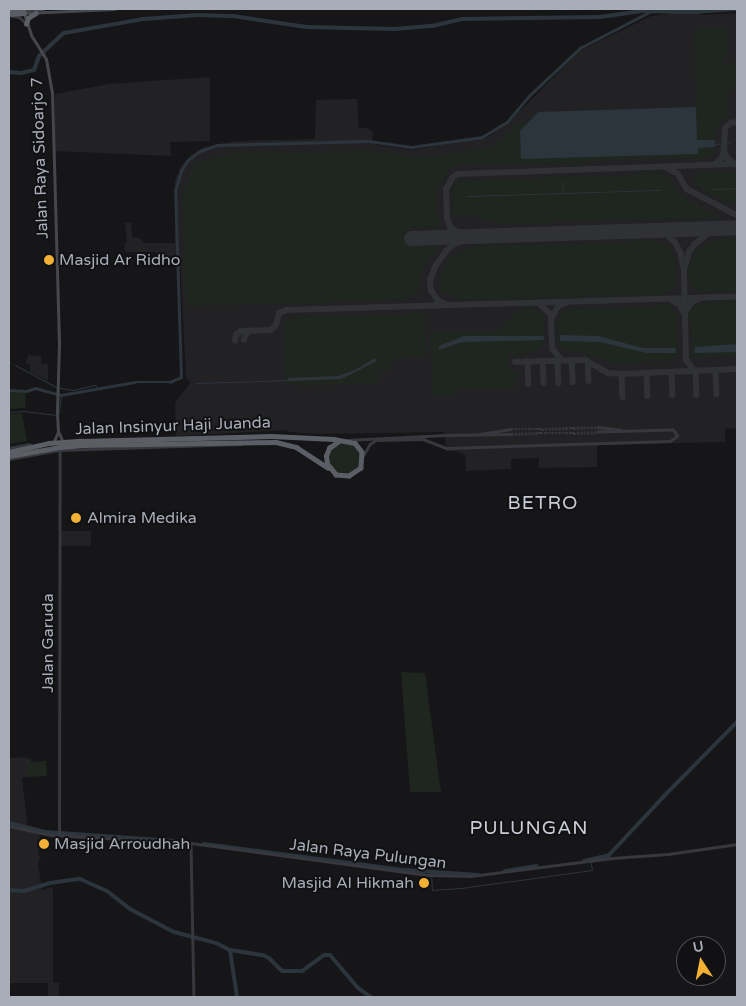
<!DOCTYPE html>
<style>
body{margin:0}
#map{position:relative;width:746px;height:1006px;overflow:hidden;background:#161618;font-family:"Varela Round",sans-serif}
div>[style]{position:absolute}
.built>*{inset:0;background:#222225;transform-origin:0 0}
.green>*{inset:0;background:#1e261f}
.round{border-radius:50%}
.water>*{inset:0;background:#2c353c}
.stream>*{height:1px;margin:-0.5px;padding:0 0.5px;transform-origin:0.5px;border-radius:0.5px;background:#2c353c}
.canal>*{height:2.5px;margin:-1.25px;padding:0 1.25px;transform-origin:1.25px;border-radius:1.25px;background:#2c353c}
.river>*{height:4px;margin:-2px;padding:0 2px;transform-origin:2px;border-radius:2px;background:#2c353c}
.taxiway>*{height:5.5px;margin:-2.75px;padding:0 2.75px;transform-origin:2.75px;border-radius:2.75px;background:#303135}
.runway>*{height:15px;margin:-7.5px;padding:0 7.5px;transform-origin:7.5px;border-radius:7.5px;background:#303135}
.tertiary-tunnel>*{height:2.5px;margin-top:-1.25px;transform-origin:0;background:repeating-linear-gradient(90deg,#333438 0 2.5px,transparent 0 3.5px)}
.tertiary>*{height:2.5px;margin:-1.25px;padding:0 1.25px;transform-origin:1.25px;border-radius:1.25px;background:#37383d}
.secondary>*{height:3px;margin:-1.5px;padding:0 1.5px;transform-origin:1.5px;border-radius:1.5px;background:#45474d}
.trunk>*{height:4.5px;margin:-2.25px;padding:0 2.25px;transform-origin:2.25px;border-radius:2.25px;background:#5b5e65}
.dots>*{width:14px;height:14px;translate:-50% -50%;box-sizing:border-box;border:2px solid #111113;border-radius:50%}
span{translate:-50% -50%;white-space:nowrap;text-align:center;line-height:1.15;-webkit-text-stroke:4px #111113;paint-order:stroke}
.street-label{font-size:16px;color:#a8adb8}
.poi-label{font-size:16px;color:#a8adb8}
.left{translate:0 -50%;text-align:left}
.right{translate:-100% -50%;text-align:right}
.quarter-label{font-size:19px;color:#c9ccd4;letter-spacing:1px}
.frame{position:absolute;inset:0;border:10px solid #a8adb8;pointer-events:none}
.north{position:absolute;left:676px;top:936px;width:50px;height:50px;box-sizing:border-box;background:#111113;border:1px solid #4d4f55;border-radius:50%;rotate:349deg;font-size:14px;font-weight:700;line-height:20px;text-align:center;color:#a8adb8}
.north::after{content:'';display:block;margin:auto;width:18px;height:22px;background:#f2b134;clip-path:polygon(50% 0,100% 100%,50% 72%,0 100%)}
</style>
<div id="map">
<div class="built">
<i style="clip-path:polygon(646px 9px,699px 9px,700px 15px,737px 13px,737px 428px,725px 429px,725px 442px,597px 445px,597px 467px,539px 468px,539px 458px,511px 459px,511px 469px,466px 471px,465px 455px,457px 451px,447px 451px,444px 432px,317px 434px,289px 432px,288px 430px,176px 436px,175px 403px,191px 382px,186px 378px,180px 259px,170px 259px,154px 252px,125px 252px,124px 244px,127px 242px,125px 223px,131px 223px,132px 237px,140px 238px,144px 243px,175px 243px,175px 180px,181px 166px,191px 155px,204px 147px,235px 141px,315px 139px,316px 100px,357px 99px,359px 128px,368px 128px,373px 132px,372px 144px,411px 150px,488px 137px,508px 123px,580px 51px,651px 16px,667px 14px,667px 9px)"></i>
<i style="clip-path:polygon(210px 77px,210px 141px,170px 142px,171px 156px,55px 151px,55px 94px,109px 84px)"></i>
<i style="clip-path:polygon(28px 355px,41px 356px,41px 364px,48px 364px,48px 381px,30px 372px,30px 364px,26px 364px)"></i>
<i style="left:61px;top:531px;width:30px;height:15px"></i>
<i style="clip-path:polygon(27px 757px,27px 777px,22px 778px,28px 830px,40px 833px,38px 855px,41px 856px,38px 863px,42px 890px,53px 887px,53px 983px,59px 983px,59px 997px,48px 997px,48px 983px,9px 983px,9px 758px)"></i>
</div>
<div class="green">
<i style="clip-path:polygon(727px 28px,728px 57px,722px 58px,722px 66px,731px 66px,731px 63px,737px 63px,737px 89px,728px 90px,728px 115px,716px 127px,715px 140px,697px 140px,694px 30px)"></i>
<i style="clip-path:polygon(522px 120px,526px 124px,520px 131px,690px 154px,698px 154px,697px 148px,715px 147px,715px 150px,712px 155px,706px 158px,460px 165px,446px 172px,438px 187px,438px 218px,441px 219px,441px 226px,409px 228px,410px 247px,439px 246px,426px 262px,416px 296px,384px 301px,186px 306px,183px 197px,190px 173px,199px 163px,223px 154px,366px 150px,424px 157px,491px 147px)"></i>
<i style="clip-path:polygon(737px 172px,737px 207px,712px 196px,692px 181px,699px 173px)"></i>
<i style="clip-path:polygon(661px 174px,670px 179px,675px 189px,684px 198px,720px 217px,499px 224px,474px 215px,454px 215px,453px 192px,454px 186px,463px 180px)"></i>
<i style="clip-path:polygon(737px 238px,737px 291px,697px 291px,689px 283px,689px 278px,688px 267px,696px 252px,707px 243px,722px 239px)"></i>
<i style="clip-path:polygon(655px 241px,668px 246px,675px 256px,676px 285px,673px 289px,663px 295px,460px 300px,441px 292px,439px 288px,439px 278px,449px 259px,474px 246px)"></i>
<i style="clip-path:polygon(733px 301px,737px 301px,737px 356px,695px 358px,692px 351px,689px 313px,692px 308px,698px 304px)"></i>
<i style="clip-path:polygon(669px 305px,677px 313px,678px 352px,677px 356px,668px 361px,610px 363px,584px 352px,569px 352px,563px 349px,559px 343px,558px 319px,565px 310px)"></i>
<i style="clip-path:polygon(519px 310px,535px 310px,542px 314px,544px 320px,544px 344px,535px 353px,508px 354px,508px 371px,519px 371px,519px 377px,515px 377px,515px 389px,455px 390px,454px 396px,433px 396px,430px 333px,498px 331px)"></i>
<i style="clip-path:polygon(425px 313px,425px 357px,392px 359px,392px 370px,378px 370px,378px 383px,299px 386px,299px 384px,286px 384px,285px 325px,286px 321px,292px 318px)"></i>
<i style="clip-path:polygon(12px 390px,26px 392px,25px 408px,9px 409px,9px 392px)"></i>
<i style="clip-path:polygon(22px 413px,27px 441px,9px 444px,9px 414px)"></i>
<i class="round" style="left:329px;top:442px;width:32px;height:32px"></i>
<i style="clip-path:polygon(401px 672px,425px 673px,441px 792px,410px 792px)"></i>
<i style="clip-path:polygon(27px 759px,31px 759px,31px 762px,46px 761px,47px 776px,27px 777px)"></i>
</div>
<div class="water">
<i style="clip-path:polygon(696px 107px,697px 140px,715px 140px,715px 147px,698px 148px,698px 154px,521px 159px,520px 131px,538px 112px)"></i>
<i style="clip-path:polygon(560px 335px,598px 336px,643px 348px,675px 348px,676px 353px,647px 353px,600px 342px,560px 341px)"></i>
<i style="clip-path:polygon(464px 336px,543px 336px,545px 340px,462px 342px,439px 350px,439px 346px)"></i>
<i style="clip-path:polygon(737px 344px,737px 352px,694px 353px,695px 347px)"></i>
<i style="clip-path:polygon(375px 358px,377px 361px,341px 379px,288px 381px,288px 378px,338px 376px,355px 370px)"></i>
</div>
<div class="stream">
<i style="left:713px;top:144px;width:16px;rotate:-4deg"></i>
<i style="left:562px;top:182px;width:11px;rotate:85deg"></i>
<i style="left:713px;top:189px;width:24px;rotate:-2deg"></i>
<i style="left:466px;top:196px;width:195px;rotate:-1.8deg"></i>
<i style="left:9px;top:363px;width:1px"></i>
<i style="left:15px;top:365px;width:47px;rotate:28.2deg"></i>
<i style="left:196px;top:383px;width:93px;rotate:-1.8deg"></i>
<i style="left:60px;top:388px;width:13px;rotate:9deg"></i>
<i style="left:73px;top:390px;width:23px;rotate:-13deg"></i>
<i style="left:95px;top:385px;width:5px;rotate:53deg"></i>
<i style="left:9px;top:412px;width:15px;rotate:-4deg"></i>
<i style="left:24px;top:411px;width:31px;rotate:7deg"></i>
<i style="left:59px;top:413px;width:18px;rotate:-84deg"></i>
<i style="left:431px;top:872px;width:18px;rotate:87deg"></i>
<i style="left:432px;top:890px;width:29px;rotate:-4deg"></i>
<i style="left:461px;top:888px;width:132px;rotate:-7.8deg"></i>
<i style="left:592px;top:870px;width:11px;rotate:-100deg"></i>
</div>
<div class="canal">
<i style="left:9px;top:390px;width:17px;rotate:3deg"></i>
<i style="left:26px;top:391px;width:9px;rotate:-18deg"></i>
<i style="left:35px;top:388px;width:27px;rotate:15deg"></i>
<i style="left:61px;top:395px;width:75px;rotate:-10deg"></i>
<i style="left:135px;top:382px;width:35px"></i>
<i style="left:170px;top:382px;width:12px;rotate:-24deg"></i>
<i style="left:181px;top:377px;width:186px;rotate:-91.8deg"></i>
<i style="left:175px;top:191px;width:21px;rotate:-73deg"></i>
<i style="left:181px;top:171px;width:13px;rotate:-58deg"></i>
<i style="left:188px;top:160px;width:15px;rotate:-37deg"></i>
<i style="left:200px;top:151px;width:18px;rotate:-19deg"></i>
<i style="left:217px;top:145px;width:152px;rotate:-1.5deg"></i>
<i style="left:369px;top:141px;width:42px;rotate:8.1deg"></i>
<i style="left:411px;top:147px;width:72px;rotate:-8deg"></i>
<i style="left:482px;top:137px;width:29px;rotate:-31deg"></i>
<i style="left:507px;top:122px;width:35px;rotate:-50deg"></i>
<i style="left:530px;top:95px;width:69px;rotate:-43.2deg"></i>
<i style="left:580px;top:48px;width:80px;rotate:-27.5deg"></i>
</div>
<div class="river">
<i style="left:9px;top:72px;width:12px;rotate:5deg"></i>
<i style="left:21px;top:73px;width:13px;rotate:-13deg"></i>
<i style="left:34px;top:70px;width:15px;rotate:-70deg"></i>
<i style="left:39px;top:56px;width:34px;rotate:-43deg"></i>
<i style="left:64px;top:33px;width:80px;rotate:-10deg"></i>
<i style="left:143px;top:19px;width:55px;rotate:-4.2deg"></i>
<i style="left:198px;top:15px;width:35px;rotate:2deg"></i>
<i style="left:233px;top:16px;width:74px;rotate:8.6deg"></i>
<i style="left:306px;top:27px;width:89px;rotate:1.3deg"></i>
<i style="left:395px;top:29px;width:37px;rotate:-5deg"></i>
<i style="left:432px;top:26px;width:31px;rotate:-13deg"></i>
<i style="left:462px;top:19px;width:138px;rotate:-0.8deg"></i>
<i style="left:600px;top:17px;width:42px;rotate:-8.1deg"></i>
<i style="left:642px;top:11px;width:51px;rotate:1.1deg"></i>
<i style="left:693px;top:12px;width:43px;rotate:-4deg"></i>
<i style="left:9px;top:823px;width:37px;rotate:14deg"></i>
<i style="left:45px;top:832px;width:130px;rotate:4deg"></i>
<i style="left:204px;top:844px;width:203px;rotate:7.4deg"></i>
<i style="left:405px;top:870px;width:73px;rotate:3.9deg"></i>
<i style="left:584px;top:861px;width:26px;rotate:-13deg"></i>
<i style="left:609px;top:855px;width:83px;rotate:-46.9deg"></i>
<i style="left:666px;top:794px;width:101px;rotate:-45.4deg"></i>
<i style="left:505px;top:871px;width:32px;rotate:-9deg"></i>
<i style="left:9px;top:890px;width:15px;rotate:4deg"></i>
<i style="left:24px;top:891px;width:27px;rotate:-17deg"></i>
<i style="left:50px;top:883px;width:30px;rotate:-8deg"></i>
<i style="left:80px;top:879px;width:30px;rotate:24deg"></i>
<i style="left:107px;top:891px;width:29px;rotate:38deg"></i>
<i style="left:130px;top:909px;width:50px;rotate:27.6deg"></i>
<i style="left:174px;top:932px;width:43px;rotate:14.7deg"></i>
<i style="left:216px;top:943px;width:16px;rotate:27deg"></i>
<i style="left:230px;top:950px;width:33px;rotate:9deg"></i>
<i style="left:263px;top:955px;width:7px;rotate:27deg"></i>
<i style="left:269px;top:958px;width:18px;rotate:45deg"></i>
<i style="left:282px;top:971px;width:20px"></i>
<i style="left:302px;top:971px;width:27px;rotate:-36deg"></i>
<i style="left:324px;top:955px;width:6px"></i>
<i style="left:330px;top:955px;width:43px;rotate:49.7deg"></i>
<i style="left:358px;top:988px;width:16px;rotate:35deg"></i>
<i style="left:230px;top:950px;width:48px;rotate:81.5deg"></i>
</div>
<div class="taxiway">
<i style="left:724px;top:149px;width:21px;rotate:-87deg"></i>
<i style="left:725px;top:128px;width:8px;rotate:-40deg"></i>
<i style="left:731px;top:123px;width:6px;rotate:-9deg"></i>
<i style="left:715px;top:164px;width:9px;rotate:-41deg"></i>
<i style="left:722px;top:158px;width:9px;rotate:-77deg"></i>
<i style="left:724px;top:149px;width:9px;rotate:69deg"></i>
<i style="left:727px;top:157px;width:11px;rotate:41deg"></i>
<i style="left:666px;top:167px;width:14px;rotate:30deg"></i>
<i style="left:678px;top:174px;width:17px;rotate:59deg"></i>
<i style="left:687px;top:189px;width:56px;rotate:27.5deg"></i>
<i style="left:654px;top:230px;width:13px;rotate:18deg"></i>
<i style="left:666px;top:234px;width:12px;rotate:42deg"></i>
<i style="left:675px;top:242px;width:13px;rotate:61deg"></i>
<i style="left:681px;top:253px;width:12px;rotate:81deg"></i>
<i style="left:467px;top:236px;width:17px;rotate:-156deg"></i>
<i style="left:451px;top:229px;width:11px;rotate:-112deg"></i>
<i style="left:447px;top:219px;width:29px;rotate:-92deg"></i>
<i style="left:446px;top:190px;width:13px;rotate:-63deg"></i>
<i style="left:452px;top:178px;width:7px;rotate:-34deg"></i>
<i style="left:458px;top:174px;width:279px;rotate:-2.1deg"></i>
<i style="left:670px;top:299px;width:12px;rotate:31deg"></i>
<i style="left:680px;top:305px;width:9px;rotate:63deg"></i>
<i style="left:539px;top:303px;width:16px;rotate:43deg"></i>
<i style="left:551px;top:314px;width:35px;rotate:87deg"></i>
<i style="left:553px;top:349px;width:14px;rotate:51deg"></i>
<i style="left:445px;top:304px;width:8px;rotate:-157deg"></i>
<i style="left:438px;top:301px;width:12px;rotate:-125deg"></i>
<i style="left:431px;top:291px;width:10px;rotate:-96deg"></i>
<i style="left:430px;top:281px;width:15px;rotate:-70deg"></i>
<i style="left:435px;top:267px;width:19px;rotate:-55deg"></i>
<i style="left:446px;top:251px;width:11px;rotate:-41deg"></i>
<i style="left:454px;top:244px;width:23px;rotate:-20deg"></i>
<i style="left:685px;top:313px;width:12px;rotate:-59deg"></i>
<i style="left:691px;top:303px;width:9px;rotate:-27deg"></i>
<i style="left:552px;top:318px;width:13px;rotate:-63deg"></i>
<i style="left:558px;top:306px;width:8px;rotate:-23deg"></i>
<i style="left:244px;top:340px;width:6px;rotate:-72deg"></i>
<i style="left:246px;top:334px;width:6px;rotate:-31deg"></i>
<i style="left:235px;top:341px;width:6px;rotate:-81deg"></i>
<i style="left:236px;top:335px;width:6px;rotate:-39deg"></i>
<i style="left:241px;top:331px;width:30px;rotate:-2deg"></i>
<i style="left:271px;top:330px;width:7px;rotate:-45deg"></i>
<i style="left:276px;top:325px;width:12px;rotate:-76deg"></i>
<i style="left:279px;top:313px;width:8px;rotate:-23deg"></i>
<i style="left:286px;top:310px;width:451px;rotate:-1.7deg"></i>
<i style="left:558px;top:360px;width:23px;rotate:88deg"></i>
<i style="left:572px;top:360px;width:22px;rotate:87deg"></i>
<i style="left:528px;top:361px;width:23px;rotate:88deg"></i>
<i style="left:543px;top:361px;width:22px;rotate:87deg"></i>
<i style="left:588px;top:361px;width:20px;rotate:87deg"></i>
<i style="left:515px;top:362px;width:70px;rotate:-1.6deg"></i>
<i style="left:585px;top:360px;width:26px;rotate:29deg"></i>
<i style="left:608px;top:373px;width:14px;rotate:4deg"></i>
<i style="left:622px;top:374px;width:115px;rotate:-2.5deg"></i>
<i style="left:696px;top:370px;width:25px;rotate:88deg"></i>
<i style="left:716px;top:370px;width:24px;rotate:88deg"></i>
<i style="left:694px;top:371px;width:14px;rotate:-126deg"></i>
<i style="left:686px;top:360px;width:90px;rotate:-91.3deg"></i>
<i style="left:684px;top:270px;width:19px;rotate:-74deg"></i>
<i style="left:689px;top:252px;width:9px;rotate:-54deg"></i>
<i style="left:694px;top:245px;width:21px;rotate:-39deg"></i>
<i style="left:710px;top:232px;width:12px;rotate:-20deg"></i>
<i style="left:672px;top:372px;width:23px;rotate:88deg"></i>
<i style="left:647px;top:373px;width:23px;rotate:88deg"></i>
<i style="left:622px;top:374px;width:23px;rotate:88deg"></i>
</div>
<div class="runway">
<i style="left:411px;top:238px;width:326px;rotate:-1.9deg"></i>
</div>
<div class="tertiary-tunnel">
<i style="left:573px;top:428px;width:25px;rotate:-2deg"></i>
<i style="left:511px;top:429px;width:27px"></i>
<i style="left:541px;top:429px;width:29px;rotate:-2deg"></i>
<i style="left:541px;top:433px;width:29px"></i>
<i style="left:573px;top:433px;width:25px;rotate:-2deg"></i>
<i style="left:511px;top:434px;width:27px;rotate:-2deg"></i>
</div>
<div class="tertiary">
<i style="left:12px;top:16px;width:7px;rotate:8deg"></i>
<i style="left:19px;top:17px;width:9px;rotate:41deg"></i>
<i style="left:598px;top:427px;width:23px;rotate:7deg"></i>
<i style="left:570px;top:428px;width:3px"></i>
<i style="left:538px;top:429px;width:3px"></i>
<i style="left:538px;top:433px;width:3px"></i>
<i style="left:570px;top:433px;width:3px"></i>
<i style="left:480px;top:434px;width:31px;rotate:-9deg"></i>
<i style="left:448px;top:435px;width:63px;rotate:-0.9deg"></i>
<i style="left:347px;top:440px;width:99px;rotate:-2.9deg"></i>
<i style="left:9px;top:448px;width:21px;rotate:-11deg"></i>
<i style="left:448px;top:448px;width:222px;rotate:-1.8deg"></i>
<i style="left:670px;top:441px;width:9px;rotate:-36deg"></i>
<i style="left:677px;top:436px;width:7px;rotate:-124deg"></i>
<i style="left:673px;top:430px;width:75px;rotate:178.5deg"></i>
<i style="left:363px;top:456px;width:14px;rotate:-60deg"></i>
<i style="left:370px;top:444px;width:7px;rotate:-34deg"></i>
<i style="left:376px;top:440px;width:47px;rotate:-1.2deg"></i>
<i style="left:423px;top:439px;width:26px;rotate:21deg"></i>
<i style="left:9px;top:459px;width:52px;rotate:-10deg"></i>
<i style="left:60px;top:450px;width:181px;rotate:-1.9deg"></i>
<i style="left:9px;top:826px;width:43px;rotate:12.1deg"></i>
<i style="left:51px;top:835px;width:140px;rotate:3.3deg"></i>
<i style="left:191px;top:843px;width:240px;rotate:7.7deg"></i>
<i style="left:429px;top:875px;width:42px;rotate:1.4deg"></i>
<i style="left:471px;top:876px;width:142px;rotate:-7.3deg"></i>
<i style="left:612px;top:858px;width:56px;rotate:-4.1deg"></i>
<i style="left:668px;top:854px;width:70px;rotate:-8.2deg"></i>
<i style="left:59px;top:835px;width:385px;rotate:-89.9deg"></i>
<i style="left:191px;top:844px;width:153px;rotate:88.9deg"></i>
</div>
<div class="secondary">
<i style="left:24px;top:10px;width:19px;rotate:-3deg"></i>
<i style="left:24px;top:13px;width:23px;rotate:72deg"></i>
<i style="left:31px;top:35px;width:28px;rotate:58deg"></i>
<i style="left:46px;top:59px;width:34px;rotate:80deg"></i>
<i style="left:52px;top:92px;width:252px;rotate:88.4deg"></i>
<i style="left:59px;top:344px;width:69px;rotate:91.7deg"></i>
<i style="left:57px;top:413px;width:18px;rotate:87deg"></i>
<i style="left:58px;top:431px;width:12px;rotate:66deg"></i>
<i style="left:24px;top:13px;width:91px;rotate:-2.5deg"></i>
<i style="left:53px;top:443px;width:12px;rotate:-66deg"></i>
</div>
<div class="trunk">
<i style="left:9px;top:10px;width:15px"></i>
<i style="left:9px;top:14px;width:15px;rotate:-4deg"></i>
<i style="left:26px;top:24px;width:6px;rotate:-72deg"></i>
<i style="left:28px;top:18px;width:9px;rotate:-32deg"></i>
<i style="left:9px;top:452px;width:41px;rotate:-12.7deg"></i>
<i style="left:49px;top:443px;width:32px;rotate:-4deg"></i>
<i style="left:81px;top:441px;width:190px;rotate:-1.5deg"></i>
<i style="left:271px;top:436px;width:63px;rotate:2.7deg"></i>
<i style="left:334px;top:439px;width:21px;rotate:11deg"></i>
<i style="left:355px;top:443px;width:11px;rotate:52deg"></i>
<i style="left:362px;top:452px;width:16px;rotate:94deg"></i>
<i style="left:361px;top:468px;width:14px;rotate:146deg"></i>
<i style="left:349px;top:476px;width:13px;rotate:-176deg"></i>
<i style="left:336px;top:475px;width:14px;rotate:-129deg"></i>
<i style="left:327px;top:464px;width:8px;rotate:-97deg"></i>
<i style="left:326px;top:456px;width:9px;rotate:-69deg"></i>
<i style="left:329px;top:448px;width:12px;rotate:-35deg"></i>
<i style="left:9px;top:456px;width:52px;rotate:-10deg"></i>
<i style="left:60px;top:447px;width:22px;rotate:-5deg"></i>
<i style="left:82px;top:445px;width:194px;rotate:-0.9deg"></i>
<i style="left:276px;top:442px;width:21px;rotate:14deg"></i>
<i style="left:296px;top:447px;width:38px;rotate:33deg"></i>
</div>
<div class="dots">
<i style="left:49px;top:260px;background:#f2b134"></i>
<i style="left:76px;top:518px;background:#f2b134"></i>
<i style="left:44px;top:844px;background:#f2b134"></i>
<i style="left:424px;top:883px;background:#f2b134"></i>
</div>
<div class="street-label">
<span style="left:40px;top:158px;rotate:-92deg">Jalan Raya Sidoarjo 7</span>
<span style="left:173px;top:426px;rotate:-2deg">Jalan Insinyur Haji Juanda</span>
<span style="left:48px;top:643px;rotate:-90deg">Jalan Garuda</span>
<span style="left:368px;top:854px;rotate:7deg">Jalan Raya Pulungan</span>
</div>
<div class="poi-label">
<span class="left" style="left:59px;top:260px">Masjid Ar Ridho</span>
<span class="left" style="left:87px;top:518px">Almira Medika</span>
<span class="left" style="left:54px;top:844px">Masjid Arroudhah</span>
<span class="right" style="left:414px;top:883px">Masjid Al Hikmah</span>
</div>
<div class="quarter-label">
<span style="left:543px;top:504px">BETRO</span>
<span style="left:529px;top:829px">PULUNGAN</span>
</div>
<div class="frame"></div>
<div class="north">U</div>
</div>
